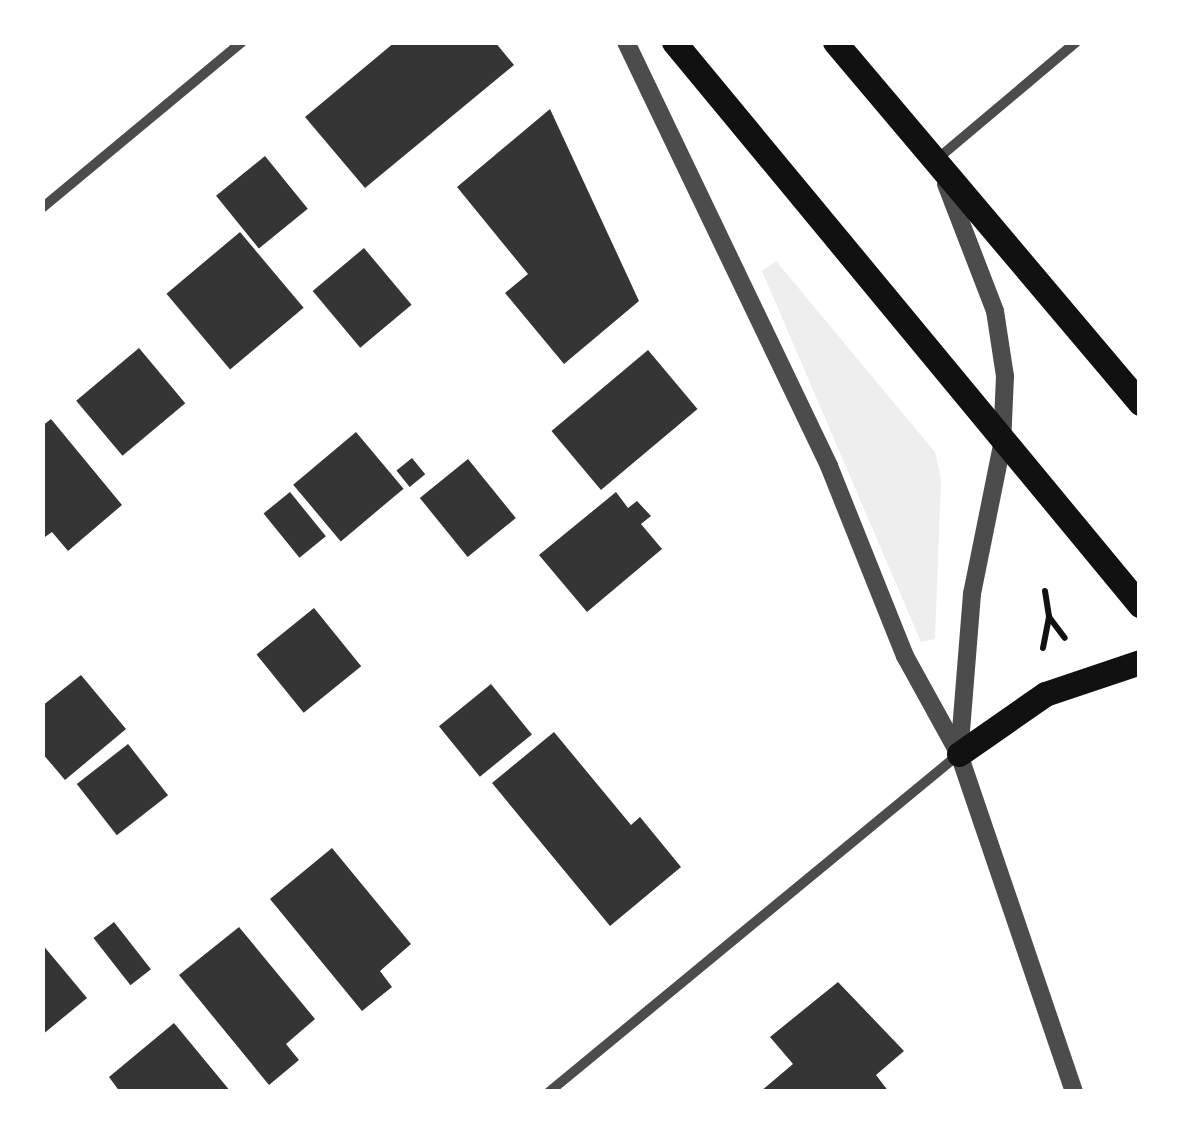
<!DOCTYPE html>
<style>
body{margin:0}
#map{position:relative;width:1182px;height:1134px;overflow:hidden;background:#fff;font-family:Commissioner,sans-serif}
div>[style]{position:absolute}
.green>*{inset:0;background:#eee}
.building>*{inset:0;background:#353535;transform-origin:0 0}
.path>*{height:6px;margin:-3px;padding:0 3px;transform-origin:3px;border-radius:3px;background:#111}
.minor>*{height:10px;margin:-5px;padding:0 5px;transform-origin:5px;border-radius:5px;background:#4c4c4c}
.tertiary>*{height:18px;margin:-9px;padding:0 9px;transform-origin:9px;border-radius:9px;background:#4c4c4c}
.primary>*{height:25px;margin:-12.5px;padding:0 12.5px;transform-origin:12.5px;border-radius:12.5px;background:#111}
span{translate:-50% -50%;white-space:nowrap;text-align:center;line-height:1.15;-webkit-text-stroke:9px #fff;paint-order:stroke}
.frame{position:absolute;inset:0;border:45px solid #fff;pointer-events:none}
</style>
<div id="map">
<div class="green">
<i style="clip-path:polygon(776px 261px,935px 452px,941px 479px,935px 639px,921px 642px,762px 271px)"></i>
</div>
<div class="building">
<i style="clip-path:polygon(395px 42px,495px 42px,514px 65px,365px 188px,305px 117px)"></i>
<i style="clip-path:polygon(550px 109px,639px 301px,564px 364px,505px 293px,528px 274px,457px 187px)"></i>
<i style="left:265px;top:156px;width:68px;height:63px;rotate:51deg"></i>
<i style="left:240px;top:232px;width:99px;height:96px;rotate:50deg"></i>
<i style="left:364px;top:248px;width:74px;height:67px;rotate:50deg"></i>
<i style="left:139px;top:348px;width:72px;height:82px;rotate:50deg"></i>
<i style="left:648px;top:350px;width:77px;height:126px;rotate:50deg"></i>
<i style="clip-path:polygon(51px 419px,122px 505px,68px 551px,52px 532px,42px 539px,42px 426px)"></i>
<i style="left:356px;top:432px;width:74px;height:82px;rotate:50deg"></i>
<i style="left:412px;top:458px;width:21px;height:20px;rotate:51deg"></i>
<i style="left:468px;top:459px;width:76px;height:62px;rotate:51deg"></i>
<i style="left:290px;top:492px;width:57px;height:34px;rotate:51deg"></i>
<i style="clip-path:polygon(616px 492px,628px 508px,637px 501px,651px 516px,641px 524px,662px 549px,587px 612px,539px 555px)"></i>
<i style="left:314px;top:608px;width:75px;height:74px;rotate:51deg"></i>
<i style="clip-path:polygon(81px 675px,126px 729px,65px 780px,42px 753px,42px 706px)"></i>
<i style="left:491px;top:684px;width:65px;height:67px;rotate:51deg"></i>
<i style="clip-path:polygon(554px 732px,631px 825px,640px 817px,681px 867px,610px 926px,492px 783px)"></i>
<i style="left:128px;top:744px;width:65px;height:65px;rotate:52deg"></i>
<i style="clip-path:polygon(332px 848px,411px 944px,380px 971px,392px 987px,362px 1011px,270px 899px)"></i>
<i style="left:114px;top:922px;width:60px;height:26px;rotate:52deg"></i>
<i style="clip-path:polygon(239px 927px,315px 1019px,286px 1044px,299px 1060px,269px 1085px,179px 975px)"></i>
<i style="clip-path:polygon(42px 944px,87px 998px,42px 1035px)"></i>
<i style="clip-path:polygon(838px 982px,904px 1051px,876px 1075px,889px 1092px,760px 1092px,793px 1064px,770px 1037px)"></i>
<i style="clip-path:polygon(174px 1023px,231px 1092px,120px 1092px,109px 1077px)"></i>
</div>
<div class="path">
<i style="left:1045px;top:591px;width:26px;rotate:81deg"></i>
<i style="left:1043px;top:648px;width:32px;rotate:-79deg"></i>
<i style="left:1049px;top:617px;width:26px;rotate:53deg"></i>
</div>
<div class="minor">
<i style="left:936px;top:160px;width:183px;rotate:-40.1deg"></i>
<i style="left:42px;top:208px;width:260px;rotate:-39.7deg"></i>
<i style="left:549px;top:1092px;width:530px;rotate:-39.49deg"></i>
</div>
<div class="tertiary">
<i style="left:626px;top:42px;width:470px;rotate:64.4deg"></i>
<i style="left:829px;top:466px;width:205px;rotate:68.2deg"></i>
<i style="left:905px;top:656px;width:112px;rotate:61.1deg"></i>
<i style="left:959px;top:754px;width:357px;rotate:71.2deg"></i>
<i style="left:946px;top:184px;width:136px;rotate:68.9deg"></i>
<i style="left:995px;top:311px;width:66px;rotate:81.3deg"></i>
<i style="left:1005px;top:376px;width:69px;rotate:92.5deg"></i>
<i style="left:1002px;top:445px;width:152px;rotate:101.4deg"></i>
<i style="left:972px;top:594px;width:161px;rotate:94.6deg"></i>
</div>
<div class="primary">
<i style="left:674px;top:42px;width:731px;rotate:50.39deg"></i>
<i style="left:835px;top:42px;width:473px;rotate:49.8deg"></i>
<i style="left:959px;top:754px;width:105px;rotate:-34.9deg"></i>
<i style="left:1045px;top:694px;width:100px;rotate:-18.6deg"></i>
</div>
<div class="frame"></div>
</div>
